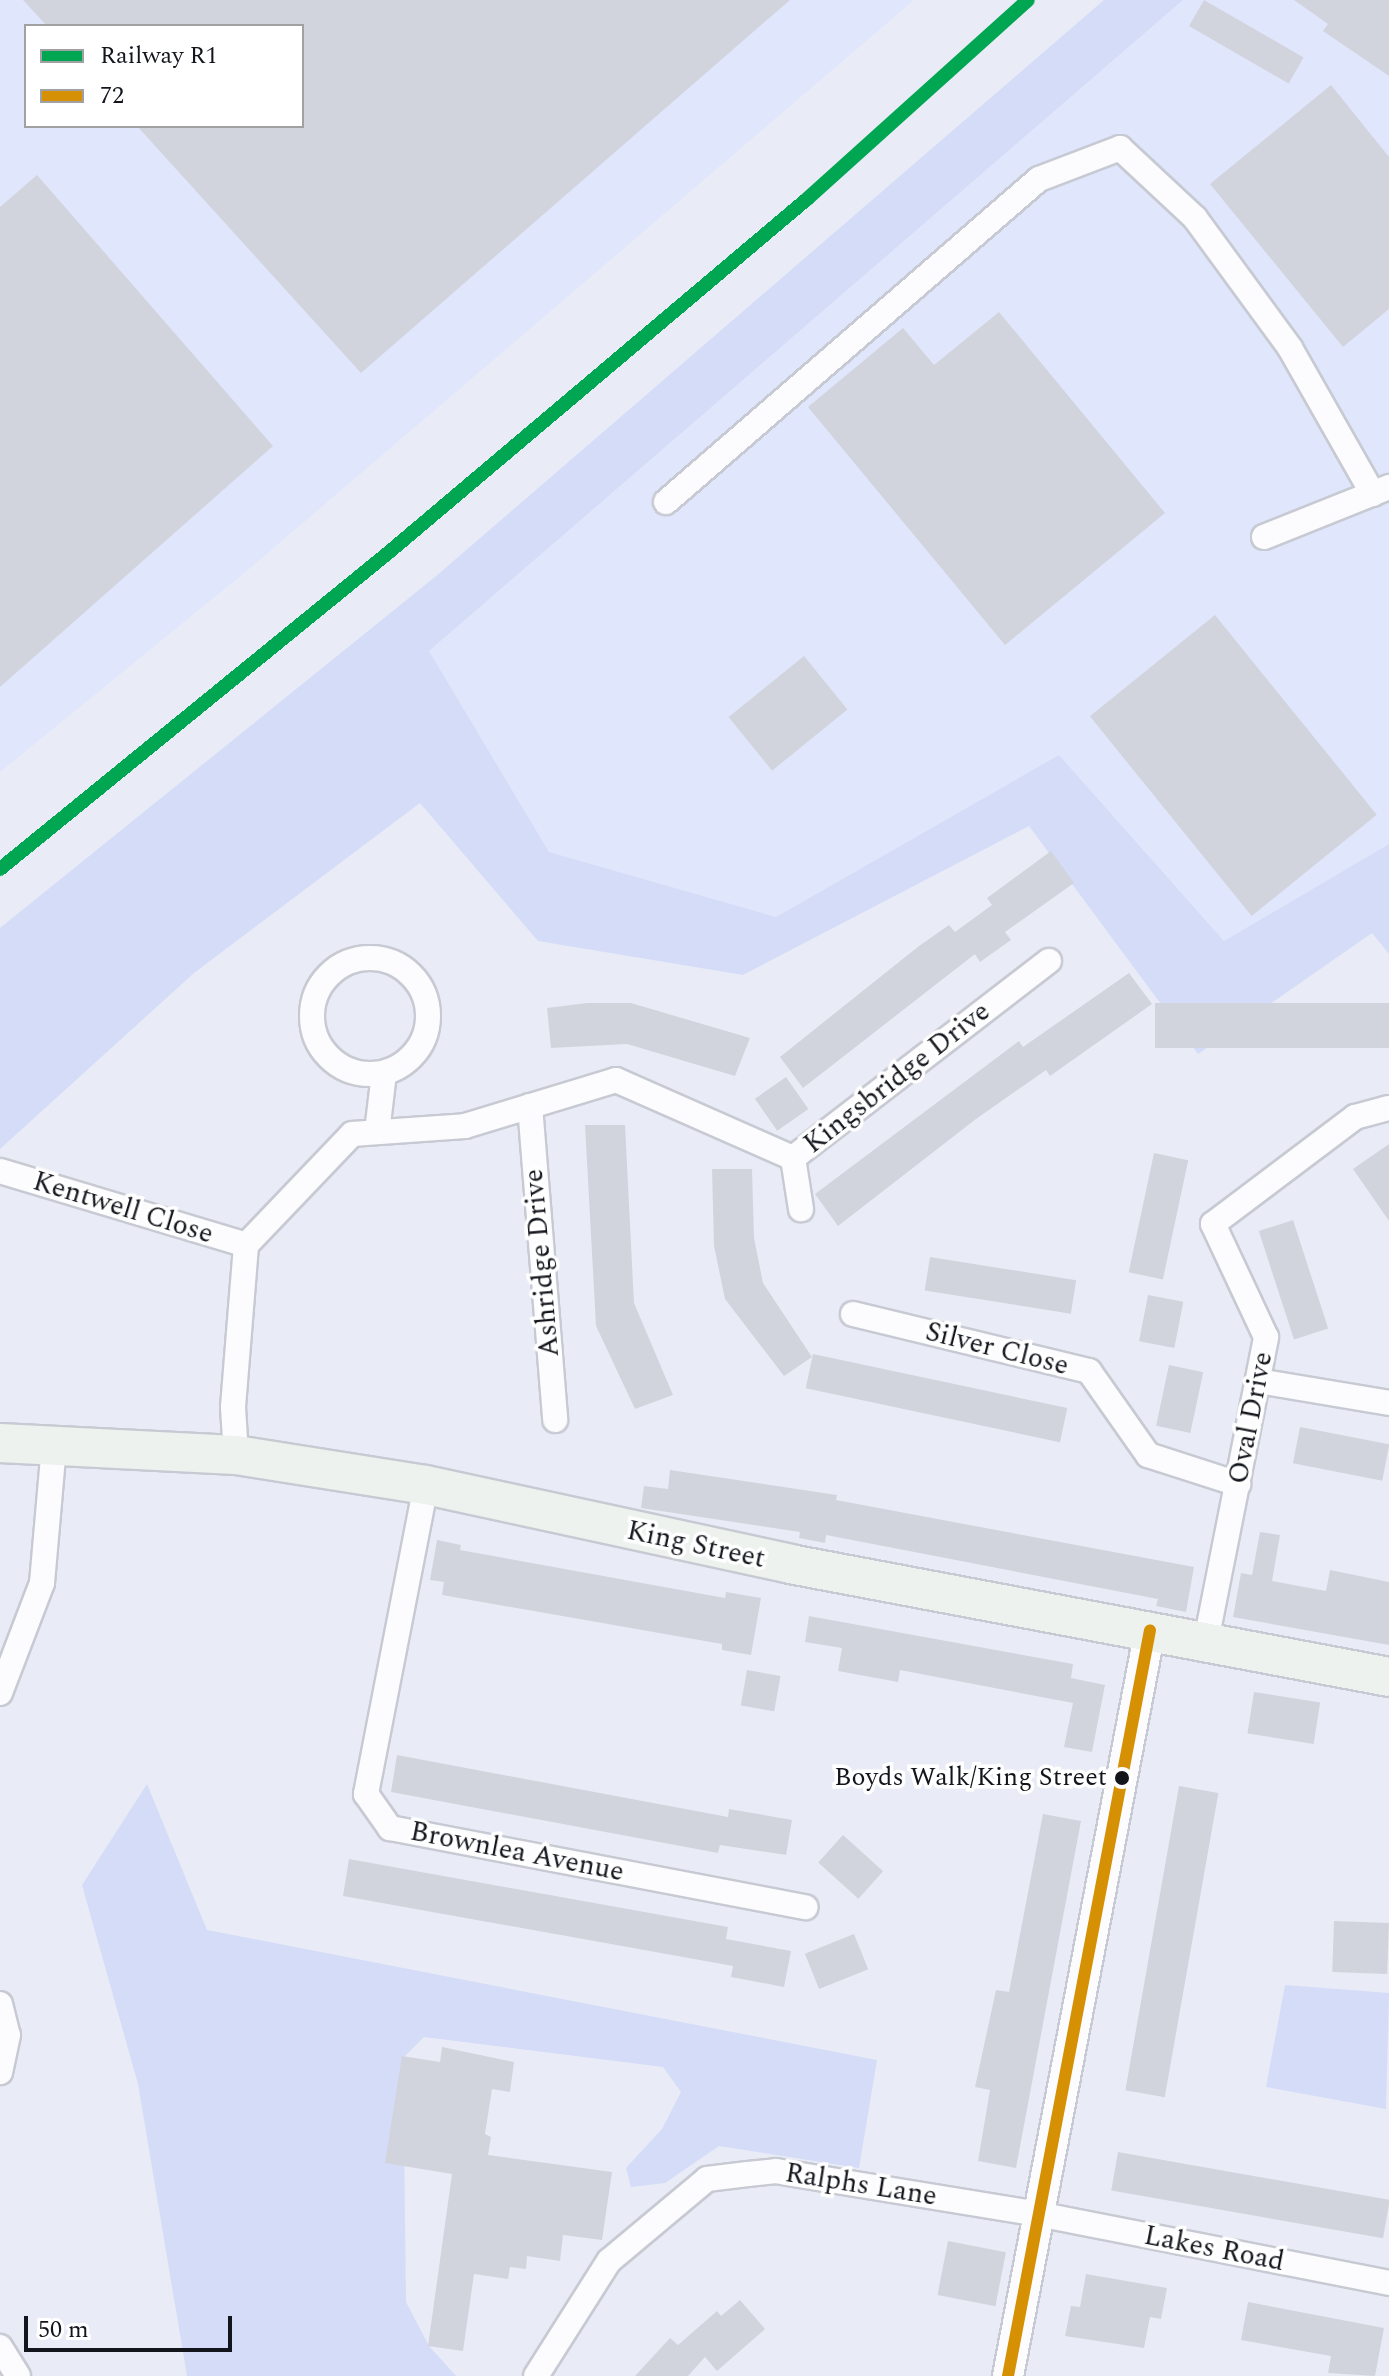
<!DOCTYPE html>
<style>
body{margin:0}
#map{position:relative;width:1389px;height:2376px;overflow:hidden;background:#e9ecf6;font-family:Spectral,serif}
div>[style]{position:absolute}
.built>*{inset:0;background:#e0e6fb}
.green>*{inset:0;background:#d4dcf8}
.building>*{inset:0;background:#d2d4dd;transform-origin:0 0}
.roads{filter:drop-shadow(2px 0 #c7cad2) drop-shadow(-2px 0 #c7cad2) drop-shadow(0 2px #c7cad2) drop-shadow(0 -2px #c7cad2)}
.minor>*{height:24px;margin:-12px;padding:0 12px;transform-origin:12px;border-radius:12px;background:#fcfcfe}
.minor>.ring{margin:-12px;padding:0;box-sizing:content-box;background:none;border:24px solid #fcfcfe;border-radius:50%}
.tertiary>*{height:30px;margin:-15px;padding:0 15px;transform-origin:15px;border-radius:15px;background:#fcfcfe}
.primary>*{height:38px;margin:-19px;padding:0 19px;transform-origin:19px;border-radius:19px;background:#edf2ee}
.rail>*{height:9px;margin-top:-4.5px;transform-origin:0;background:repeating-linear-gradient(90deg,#fff 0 18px,#c7c7cb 0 36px);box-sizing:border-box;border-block:2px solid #c7c7cb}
.bus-1>*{height:12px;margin:-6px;padding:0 6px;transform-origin:6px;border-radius:6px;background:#d59004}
.rail-1>*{height:14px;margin:-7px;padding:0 7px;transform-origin:7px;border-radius:7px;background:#00a651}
.dots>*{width:22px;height:22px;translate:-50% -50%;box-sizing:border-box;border:4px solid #fff;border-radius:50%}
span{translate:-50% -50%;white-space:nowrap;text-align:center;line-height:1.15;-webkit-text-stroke:7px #fff;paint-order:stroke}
.bus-label{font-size:26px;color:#13151c}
.right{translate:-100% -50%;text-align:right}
.street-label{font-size:28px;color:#13151c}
.legend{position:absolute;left:24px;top:24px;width:280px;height:104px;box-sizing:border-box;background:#fff;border:2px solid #a1a1a4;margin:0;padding:10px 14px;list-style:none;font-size:24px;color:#13151c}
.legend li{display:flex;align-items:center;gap:16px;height:40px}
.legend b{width:40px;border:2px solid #a1a1a4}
.scale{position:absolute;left:24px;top:2316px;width:208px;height:36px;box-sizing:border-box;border:4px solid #13151c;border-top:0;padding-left:10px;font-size:24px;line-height:28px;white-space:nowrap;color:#13151c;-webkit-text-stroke:6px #fff;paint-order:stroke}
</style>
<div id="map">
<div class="built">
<i style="clip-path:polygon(evenodd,0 0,914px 0,249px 569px,0 772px,0 0,26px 26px,302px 26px,302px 126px,26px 126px,26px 26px)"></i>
<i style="clip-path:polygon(1183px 0,1389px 0,1389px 844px,1224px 941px,1059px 755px,776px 917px,549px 852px,429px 651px)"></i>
</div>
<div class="green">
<i style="clip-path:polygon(1104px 0,1183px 0,429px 651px,549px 852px,776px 917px,1059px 755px,1224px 941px,1389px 844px,1389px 954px,1372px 933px,1198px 1054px,1029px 826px,743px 975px,538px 941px,420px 803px,194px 973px,0 1149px,0 928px,435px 577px)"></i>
<i style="clip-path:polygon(147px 1784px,207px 1930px,877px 2060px,859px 2168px,719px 2146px,665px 2183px,631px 2187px,626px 2168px,662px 2129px,681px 2092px,663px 2067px,424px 2037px,403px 2058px,406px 2302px,429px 2346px,456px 2376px,187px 2376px,138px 2084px,82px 1885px)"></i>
<i style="clip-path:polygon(1285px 1985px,1389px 1993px,1386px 2109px,1266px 2087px)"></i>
</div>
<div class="building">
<i style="clip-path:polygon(23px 0,790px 0,361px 373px,137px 126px,302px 126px,302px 26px,47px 26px)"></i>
<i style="left:1204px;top:0;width:115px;height:30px;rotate:30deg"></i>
<i style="clip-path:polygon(1294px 0,1389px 0,1389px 76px,1323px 31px,1328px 24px)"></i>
<i style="clip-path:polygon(1331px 85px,1389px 157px,1389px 309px,1343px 347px,1210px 184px)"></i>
<i style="clip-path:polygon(37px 175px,273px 446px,0 687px,0 207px)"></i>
<i style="clip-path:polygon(999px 312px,1165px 513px,1005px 645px,808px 407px,903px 328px,934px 365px)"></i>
<i style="left:1215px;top:615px;width:257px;height:161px;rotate:51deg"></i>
<i style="left:804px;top:656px;width:69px;height:97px;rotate:51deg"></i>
<i style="clip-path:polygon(1051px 851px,1074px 883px,1005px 932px,1011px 940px,980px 962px,975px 954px,803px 1088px,780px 1057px,919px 946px,949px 925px,955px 932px,992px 905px,987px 898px)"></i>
<i style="clip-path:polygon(1129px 973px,1152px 1004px,1050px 1076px,1046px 1070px,976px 1119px,838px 1226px,815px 1194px,1019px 1041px,1023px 1047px)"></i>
<i style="clip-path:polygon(587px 1003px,631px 1003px,750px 1038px,735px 1076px,627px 1044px,551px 1048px,547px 1008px)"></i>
<i style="left:1389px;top:1003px;width:45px;height:234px;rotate:90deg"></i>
<i style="left:786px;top:1077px;width:39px;height:38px;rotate:55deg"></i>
<i style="clip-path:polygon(585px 1125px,625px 1125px,634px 1303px,673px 1395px,635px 1409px,596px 1326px)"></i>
<i style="clip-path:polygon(1389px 1144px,1389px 1221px,1353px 1169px)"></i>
<i style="left:1154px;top:1153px;width:35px;height:122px;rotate:12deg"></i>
<i style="clip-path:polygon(712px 1169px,752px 1169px,754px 1238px,763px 1283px,812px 1357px,784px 1376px,725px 1299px,714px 1246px)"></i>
<i style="left:1293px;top:1220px;width:114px;height:36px;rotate:72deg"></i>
<i style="left:930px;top:1257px;width:148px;height:34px;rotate:9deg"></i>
<i style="left:1148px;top:1295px;width:36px;height:47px;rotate:11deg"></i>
<i style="left:813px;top:1354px;width:260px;height:35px;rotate:12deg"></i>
<i style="left:1169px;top:1365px;width:35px;height:62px;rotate:12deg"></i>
<i style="left:1300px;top:1427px;width:91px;height:37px;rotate:11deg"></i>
<i style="clip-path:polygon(670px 1470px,837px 1495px,836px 1500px,1194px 1567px,1186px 1612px,1156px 1606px,1158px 1599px,826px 1535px,825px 1543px,799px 1538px,800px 1532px,641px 1508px,644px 1486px,668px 1489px)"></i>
<i style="clip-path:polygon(1260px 1532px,1280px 1535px,1272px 1581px,1326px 1591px,1330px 1570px,1389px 1582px,1389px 1645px,1233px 1617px,1241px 1573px,1252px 1575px)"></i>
<i style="clip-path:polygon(437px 1540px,461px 1545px,460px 1550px,725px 1598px,726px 1592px,761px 1598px,751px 1655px,722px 1650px,722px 1644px,442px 1595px,444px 1582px,430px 1580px)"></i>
<i style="clip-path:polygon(809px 1616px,1073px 1664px,1071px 1678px,1105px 1685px,1092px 1752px,1064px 1747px,1073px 1703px,900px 1670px,898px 1682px,838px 1671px,842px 1648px,805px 1642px)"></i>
<i style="left:747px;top:1670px;width:34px;height:36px;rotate:10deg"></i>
<i style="left:1254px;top:1692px;width:67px;height:42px;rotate:9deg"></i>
<i style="clip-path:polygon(397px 1755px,728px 1817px,729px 1809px,792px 1820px,786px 1855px,720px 1845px,718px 1853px,391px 1792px)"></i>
<i style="left:1179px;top:1786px;width:40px;height:309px;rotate:10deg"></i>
<i style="clip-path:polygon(1043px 1814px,1081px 1821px,1016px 2168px,978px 2161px,990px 2090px,975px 2087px,996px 1990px,1009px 1992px)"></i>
<i style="left:843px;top:1835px;width:54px;height:37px;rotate:42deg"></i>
<i style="clip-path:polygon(349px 1859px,728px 1927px,726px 1939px,791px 1951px,784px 1987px,731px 1977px,733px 1966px,343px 1896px)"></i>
<i style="left:1334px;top:1921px;width:55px;height:51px;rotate:2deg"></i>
<i style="left:854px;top:1934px;width:38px;height:53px;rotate:68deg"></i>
<i style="clip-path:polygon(442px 2047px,514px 2062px,510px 2092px,492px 2089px,485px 2134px,491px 2137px,488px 2155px,612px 2172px,602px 2240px,563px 2235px,560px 2261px,527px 2256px,526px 2269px,510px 2267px,508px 2279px,474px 2274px,463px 2351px,428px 2346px,452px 2174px,385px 2163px,402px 2056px,440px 2062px)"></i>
<i style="left:1118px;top:2152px;width:276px;height:39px;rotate:10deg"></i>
<i style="left:948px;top:2241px;width:59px;height:55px;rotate:11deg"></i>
<i style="clip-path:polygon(1086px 2274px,1167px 2288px,1161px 2319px,1150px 2317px,1144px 2348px,1065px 2336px,1071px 2306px,1080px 2307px)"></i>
<i style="clip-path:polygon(740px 2300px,765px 2329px,717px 2371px,705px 2357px,688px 2376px,635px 2376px,670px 2338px,678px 2345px,717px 2311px,721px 2316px)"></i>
<i style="clip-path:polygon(1248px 2302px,1384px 2328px,1375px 2376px,1328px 2373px,1331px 2356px,1241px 2340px)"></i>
</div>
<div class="roads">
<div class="minor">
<i style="left:666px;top:502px;width:493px;rotate:-40.9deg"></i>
<i style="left:1039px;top:179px;width:87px;rotate:-20.9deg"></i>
<i style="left:1120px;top:148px;width:103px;rotate:43deg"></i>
<i style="left:1195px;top:218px;width:161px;rotate:53.8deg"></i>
<i style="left:1290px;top:348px;width:168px;rotate:60.4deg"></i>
<i style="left:1264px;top:537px;width:135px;rotate:-21.8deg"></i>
<i class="ring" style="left:312px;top:958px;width:92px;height:92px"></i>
<i style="left:530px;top:1106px;width:315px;rotate:85.4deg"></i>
<i style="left:377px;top:1132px;width:59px;rotate:-83.2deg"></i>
<i style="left:793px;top:1158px;width:52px;rotate:81.1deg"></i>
<i style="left:0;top:1171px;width:257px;rotate:16.7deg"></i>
<i style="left:853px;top:1314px;width:243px;rotate:13.6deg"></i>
<i style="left:1089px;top:1371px;width:103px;rotate:54.9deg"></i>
<i style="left:1148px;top:1455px;width:95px;rotate:17.9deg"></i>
<i style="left:1258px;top:1381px;width:133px;rotate:9.5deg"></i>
<i style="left:236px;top:1455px;width:48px;rotate:-93.6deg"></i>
<i style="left:233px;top:1407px;width:163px;rotate:-85.4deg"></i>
<i style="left:246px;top:1245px;width:153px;rotate:-46.3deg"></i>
<i style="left:352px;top:1134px;width:113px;rotate:-4deg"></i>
<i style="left:465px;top:1126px;width:158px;rotate:-16.9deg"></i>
<i style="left:616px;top:1080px;width:193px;rotate:23.8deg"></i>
<i style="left:793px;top:1158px;width:323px;rotate:-37.6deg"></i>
<i style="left:426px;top:1485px;width:315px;rotate:101deg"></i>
<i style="left:366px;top:1794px;width:42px;rotate:54.8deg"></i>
<i style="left:390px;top:1828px;width:423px;rotate:10.8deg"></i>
<i style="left:1206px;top:1641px;width:310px;rotate:-78.8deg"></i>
<i style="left:1266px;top:1337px;width:125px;rotate:-115.1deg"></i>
<i style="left:1213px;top:1224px;width:178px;rotate:-37deg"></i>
<i style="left:1355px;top:1117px;width:35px;rotate:-15deg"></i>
<i style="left:0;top:1693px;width:118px;rotate:-69.1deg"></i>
<i style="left:42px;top:1583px;width:139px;rotate:-85deg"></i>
<i style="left:0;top:2004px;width:32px;rotate:76deg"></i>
<i style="left:8px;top:2035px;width:38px;rotate:102deg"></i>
<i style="left:0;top:2347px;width:34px;rotate:58deg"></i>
<i style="left:536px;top:2376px;width:136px;rotate:-57.6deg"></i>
<i style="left:609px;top:2261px;width:128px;rotate:-39.9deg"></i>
<i style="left:707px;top:2179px;width:41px;rotate:-7deg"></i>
<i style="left:748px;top:2174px;width:28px;rotate:-6deg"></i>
<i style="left:776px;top:2171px;width:266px;rotate:9.3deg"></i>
<i style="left:1038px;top:2214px;width:358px;rotate:11.1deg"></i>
</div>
<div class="tertiary">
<i style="left:1008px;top:2376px;width:759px;rotate:-79.22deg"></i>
</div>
<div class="primary">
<i style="left:0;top:1443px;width:236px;rotate:2.9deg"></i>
<i style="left:236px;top:1455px;width:192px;rotate:9deg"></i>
<i style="left:426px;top:1485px;width:372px;rotate:12.2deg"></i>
<i style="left:790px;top:1564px;width:610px;rotate:10.68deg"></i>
</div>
</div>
<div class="rail">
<i style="left:0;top:869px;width:500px;rotate:-39.16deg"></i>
<i style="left:388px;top:553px;width:549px;rotate:-40.19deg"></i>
<i style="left:807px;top:199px;width:297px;rotate:-42deg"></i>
</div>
<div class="bus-1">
<i style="left:1008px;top:2376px;width:759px;rotate:-79.22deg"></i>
</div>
<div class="rail-1">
<i style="left:0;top:869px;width:500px;rotate:-39.16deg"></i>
<i style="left:388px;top:553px;width:549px;rotate:-40.19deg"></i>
<i style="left:807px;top:199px;width:297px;rotate:-42deg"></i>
</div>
<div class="dots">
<i style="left:1122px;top:1778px;background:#13151c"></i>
</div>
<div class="bus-label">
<span class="right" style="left:1107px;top:1778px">Boyds Walk/King Street</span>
</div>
<div class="street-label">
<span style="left:897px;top:1078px;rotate:-38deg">Kingsbridge Drive</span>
<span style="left:123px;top:1208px;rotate:17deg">Kentwell Close</span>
<span style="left:542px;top:1263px;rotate:-95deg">Ashridge Drive</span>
<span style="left:997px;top:1349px;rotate:14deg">Silver Close</span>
<span style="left:1251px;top:1418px;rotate:-79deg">Oval Drive</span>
<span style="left:696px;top:1545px;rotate:12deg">King Street</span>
<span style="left:517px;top:1852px;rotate:11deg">Brownlea Avenue</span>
<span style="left:861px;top:2185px;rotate:9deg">Ralphs Lane</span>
<span style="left:1214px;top:2249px;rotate:11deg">Lakes Road</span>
</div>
<ul class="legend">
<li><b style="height:10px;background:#00a651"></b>Railway R1</li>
<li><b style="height:10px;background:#d59004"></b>72</li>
</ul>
<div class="scale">50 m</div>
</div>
